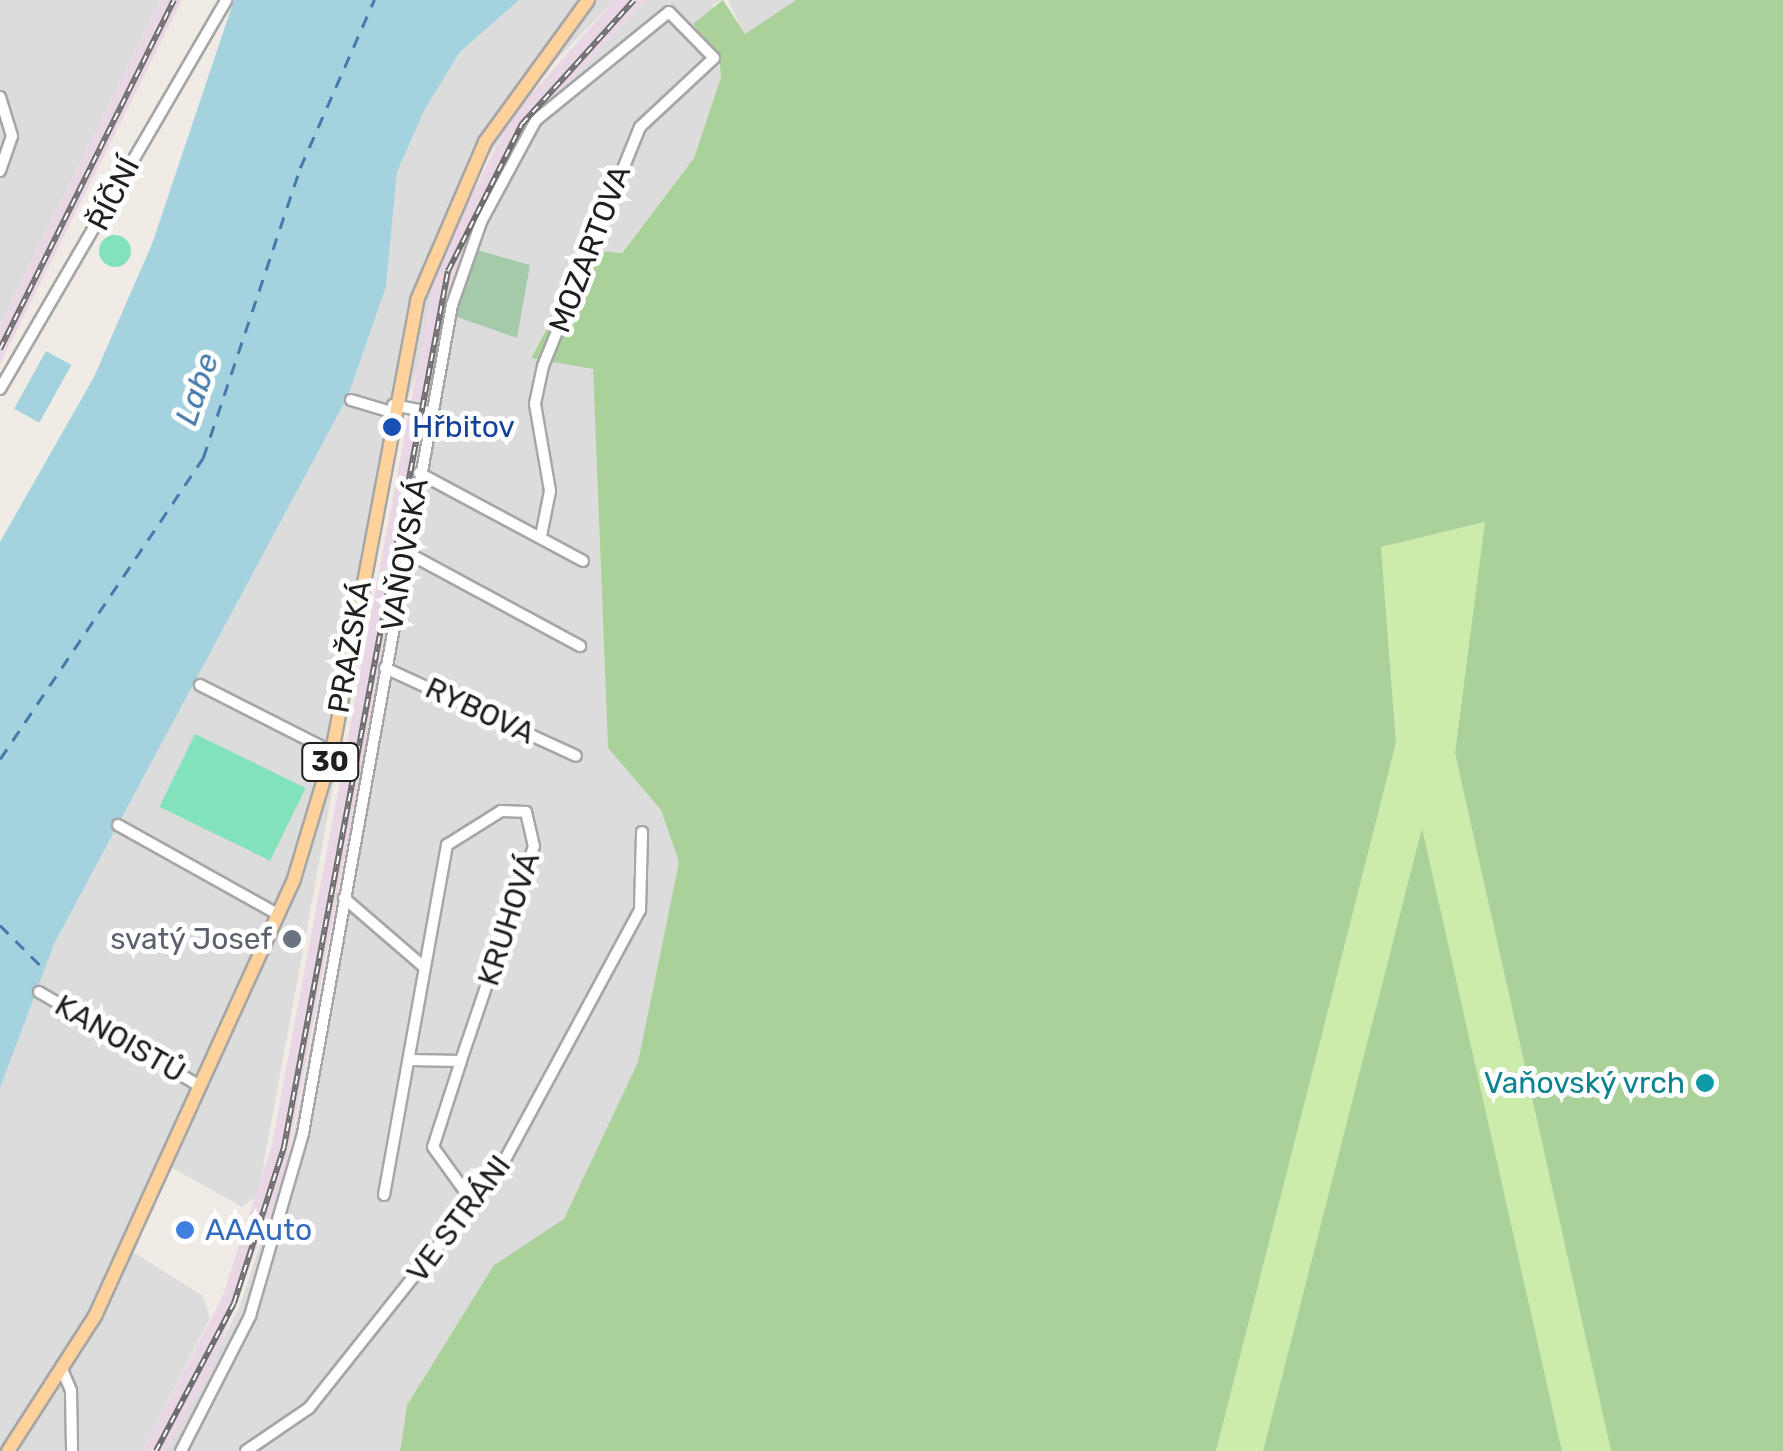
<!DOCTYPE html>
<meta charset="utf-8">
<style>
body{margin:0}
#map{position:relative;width:1783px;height:1451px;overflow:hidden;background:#f0ece5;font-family:Rubik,sans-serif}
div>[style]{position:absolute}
.residential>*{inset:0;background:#dddcdc}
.industrial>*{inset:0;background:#ead7e6}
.grass>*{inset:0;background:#cbecaa}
.forest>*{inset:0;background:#aad199}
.cemetery>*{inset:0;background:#a5caaa}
.pitch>*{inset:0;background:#81e2bb;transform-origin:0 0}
.round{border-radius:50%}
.water>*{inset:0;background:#a4d3df;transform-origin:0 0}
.ferry>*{height:2.5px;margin-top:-1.25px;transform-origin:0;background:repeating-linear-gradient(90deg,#457aab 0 12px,transparent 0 22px)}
.roads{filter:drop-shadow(2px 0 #a6a6a6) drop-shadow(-2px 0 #a6a6a6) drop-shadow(0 2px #a6a6a6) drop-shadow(0 -2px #a6a6a6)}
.minor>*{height:10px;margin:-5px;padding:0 5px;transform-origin:5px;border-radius:5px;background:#fff}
.major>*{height:12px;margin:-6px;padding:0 6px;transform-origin:6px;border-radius:6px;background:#ffd29c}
.rail>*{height:6px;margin-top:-3px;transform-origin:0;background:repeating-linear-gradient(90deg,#fff 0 8px,#6d6d6d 0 16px);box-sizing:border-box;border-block:2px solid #6d6d6d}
.dots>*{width:28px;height:28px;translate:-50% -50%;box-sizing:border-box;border:5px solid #fff;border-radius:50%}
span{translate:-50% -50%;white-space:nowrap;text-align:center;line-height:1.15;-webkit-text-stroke:10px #fff;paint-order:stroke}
.shield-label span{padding:2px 8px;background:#fff;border:2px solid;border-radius:8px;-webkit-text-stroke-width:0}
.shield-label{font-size:28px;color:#1f1f1f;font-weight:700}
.street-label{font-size:30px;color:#1f1f1f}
.transit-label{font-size:30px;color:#164399}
.left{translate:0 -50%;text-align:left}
.worship-label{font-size:30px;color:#5b616d}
.right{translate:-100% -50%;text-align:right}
.culture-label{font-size:30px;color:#0d838f}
.shop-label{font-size:30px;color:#366cbe}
.water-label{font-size:32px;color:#457aab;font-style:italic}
</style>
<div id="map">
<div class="residential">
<i style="clip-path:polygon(0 0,160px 0,0 325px)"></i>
<i style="clip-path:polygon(519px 0,615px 0,549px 67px,481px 167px,399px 427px,258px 1195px,242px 1207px,169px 1166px,130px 1250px,203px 1296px,210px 1318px,142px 1451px,0 1451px,0 1088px,12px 1048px,54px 944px,348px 396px,386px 287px,397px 172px,424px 111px,459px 53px)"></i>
<i style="clip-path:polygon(645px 0,723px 0,713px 5px,721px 77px,694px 158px,621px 253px,588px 250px,531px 357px,593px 369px,608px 748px,661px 810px,679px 862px,638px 1062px,564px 1220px,494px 1265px,407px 1405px,400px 1451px,165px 1451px,240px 1306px,291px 1149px,455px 273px,528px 128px)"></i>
<i style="clip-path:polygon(728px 0,796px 0,744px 35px)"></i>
</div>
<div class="industrial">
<i style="clip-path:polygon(160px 0,182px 0,0 364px,0 325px)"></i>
<i style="clip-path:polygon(615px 0,645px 0,528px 128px,455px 273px,285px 1173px,210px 1372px,165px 1451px,142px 1451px,222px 1298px,272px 1144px,436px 267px,511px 117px)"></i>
</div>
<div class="grass">
<i style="clip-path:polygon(1486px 522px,1455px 753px,1611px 1451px,1562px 1451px,1422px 830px,1263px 1451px,1216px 1451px,1396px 743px,1381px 547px)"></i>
</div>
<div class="forest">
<i style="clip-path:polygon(723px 0,745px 34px,796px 0,1783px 0,1783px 1451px,1611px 1451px,1455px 753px,1485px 522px,1381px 547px,1396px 743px,1216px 1451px,400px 1451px,407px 1405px,494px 1265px,564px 1219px,638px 1062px,679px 862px,661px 810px,608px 748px,593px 369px,531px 358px,589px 250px,622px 253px,694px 158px,721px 77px,719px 55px,693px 24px)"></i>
<i style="clip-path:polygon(1422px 828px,1562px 1451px,1263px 1451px)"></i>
</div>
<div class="cemetery">
<i style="clip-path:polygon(473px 249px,530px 265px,517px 338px,451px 315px)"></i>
</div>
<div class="pitch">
<i class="round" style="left:99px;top:235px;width:32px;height:32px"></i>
<i style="left:195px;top:734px;width:123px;height:81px;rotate:26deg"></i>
</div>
<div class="water">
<i style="clip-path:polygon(234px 0,519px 0,459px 53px,424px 111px,397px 172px,386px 287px,348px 396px,54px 944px,0 1088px,0 542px,94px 377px,152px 244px)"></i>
<i style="left:46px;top:351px;width:29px;height:66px;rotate:29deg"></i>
</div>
<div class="ferry">
<i style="left:0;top:759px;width:363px;rotate:-56deg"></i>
<i style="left:203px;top:458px;width:306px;rotate:-71.5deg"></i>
<i style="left:300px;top:168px;width:184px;rotate:-66.2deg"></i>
<i style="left:0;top:925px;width:62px;rotate:45deg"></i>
</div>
<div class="roads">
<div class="minor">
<i style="left:0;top:97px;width:41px;rotate:72.9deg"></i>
<i style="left:12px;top:136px;width:37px;rotate:109deg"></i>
<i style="left:0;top:389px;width:450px;rotate:-59.8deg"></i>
<i style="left:351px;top:400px;width:42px;rotate:16.7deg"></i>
<i style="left:393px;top:405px;width:38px;rotate:11deg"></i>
<i style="left:419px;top:473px;width:186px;rotate:28.2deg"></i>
<i style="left:406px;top:552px;width:198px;rotate:28.4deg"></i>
<i style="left:385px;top:668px;width:210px;rotate:24.7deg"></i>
<i style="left:200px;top:685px;width:148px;rotate:26.9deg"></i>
<i style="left:118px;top:825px;width:184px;rotate:29.2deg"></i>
<i style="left:344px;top:898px;width:106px;rotate:40.8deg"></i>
<i style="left:39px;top:992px;width:186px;rotate:30.3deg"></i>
<i style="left:461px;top:1061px;width:90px;rotate:108deg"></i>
<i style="left:433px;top:1147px;width:62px;rotate:54.2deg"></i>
<i style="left:384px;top:1195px;width:356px;rotate:-79.8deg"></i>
<i style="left:447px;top:845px;width:64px;rotate:-32.2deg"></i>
<i style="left:501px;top:811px;width:25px;rotate:2deg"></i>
<i style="left:526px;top:812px;width:35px;rotate:77deg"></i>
<i style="left:534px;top:846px;width:227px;rotate:108.8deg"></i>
<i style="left:461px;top:1061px;width:52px;rotate:-178.9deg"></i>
<i style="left:61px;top:1367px;width:26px;rotate:67deg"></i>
<i style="left:71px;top:1391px;width:60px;rotate:89deg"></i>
<i style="left:181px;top:1451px;width:152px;rotate:-62.9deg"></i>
<i style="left:250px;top:1316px;width:191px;rotate:-73.8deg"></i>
<i style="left:303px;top:1133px;width:841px;rotate:-79.8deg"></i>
<i style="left:452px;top:305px;width:88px;rotate:-70.7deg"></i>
<i style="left:481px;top:222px;width:116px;rotate:-61.7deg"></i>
<i style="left:536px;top:120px;width:171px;rotate:-39.1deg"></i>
<i style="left:669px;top:12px;width:64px;rotate:45.6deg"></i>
<i style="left:714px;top:58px;width:101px;rotate:137deg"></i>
<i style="left:640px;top:127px;width:258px;rotate:112.1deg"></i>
<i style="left:543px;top:366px;width:39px;rotate:102deg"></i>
<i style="left:535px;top:404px;width:88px;rotate:80.2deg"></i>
<i style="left:550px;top:491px;width:46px;rotate:101.3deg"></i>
<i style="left:246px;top:1451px;width:76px;rotate:-34.3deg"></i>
<i style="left:309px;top:1408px;width:308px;rotate:-51.5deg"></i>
<i style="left:501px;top:1167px;width:292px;rotate:-61.6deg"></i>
<i style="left:640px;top:910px;width:78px;rotate:-88.5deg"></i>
</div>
<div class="major">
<i style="left:8px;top:1451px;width:161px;rotate:-57.2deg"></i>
<i style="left:95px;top:1316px;width:480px;rotate:-65.5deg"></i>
<i style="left:294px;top:879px;width:133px;rotate:-73.3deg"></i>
<i style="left:332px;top:752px;width:460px;rotate:-79.3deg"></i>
<i style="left:417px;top:300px;width:172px;rotate:-66.7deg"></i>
<i style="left:485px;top:142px;width:175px;rotate:-54deg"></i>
</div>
</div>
<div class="rail">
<i style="left:0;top:349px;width:390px;rotate:-63.5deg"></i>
<i style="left:156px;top:1451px;width:167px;rotate:-62.2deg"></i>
<i style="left:234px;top:1303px;width:164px;rotate:-72.2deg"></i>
<i style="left:284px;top:1147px;width:891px;rotate:-79.4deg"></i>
<i style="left:448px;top:271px;width:165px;rotate:-63.3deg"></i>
<i style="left:522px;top:124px;width:167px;rotate:-47.9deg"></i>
</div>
<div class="dots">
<i style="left:392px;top:427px;background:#1a4fb4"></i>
<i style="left:292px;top:939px;background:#6b7280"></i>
<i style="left:1705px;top:1083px;background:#0f9aa8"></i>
<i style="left:185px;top:1230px;background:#3f7fe0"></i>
</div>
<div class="shield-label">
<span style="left:330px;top:762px">30</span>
</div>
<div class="street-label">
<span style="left:114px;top:194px;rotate:-63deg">ŘÍČNÍ</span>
<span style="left:590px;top:249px;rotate:-69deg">MOZARTOVA</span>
<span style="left:405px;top:555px;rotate:-80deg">VAŇOVSKÁ</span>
<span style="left:350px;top:647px;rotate:-80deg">PRAŽSKÁ</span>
<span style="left:480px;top:711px;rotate:25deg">RYBOVA</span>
<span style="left:509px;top:919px;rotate:-72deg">KRUHOVÁ</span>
<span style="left:120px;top:1039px;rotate:30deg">KANOISTŮ</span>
<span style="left:459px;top:1219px;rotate:-53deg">VE STRÁNI</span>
</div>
<div class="transit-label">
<span class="left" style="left:412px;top:427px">Hřbitov</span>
</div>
<div class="worship-label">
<span class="right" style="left:272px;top:939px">svatý Josef</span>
</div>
<div class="culture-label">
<span class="right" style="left:1685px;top:1083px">Vaňovský vrch</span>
</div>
<div class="shop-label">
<span class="left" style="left:205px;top:1230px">AAAuto</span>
</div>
<div class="water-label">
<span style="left:197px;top:389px;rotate:-71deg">Labe</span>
</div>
</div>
